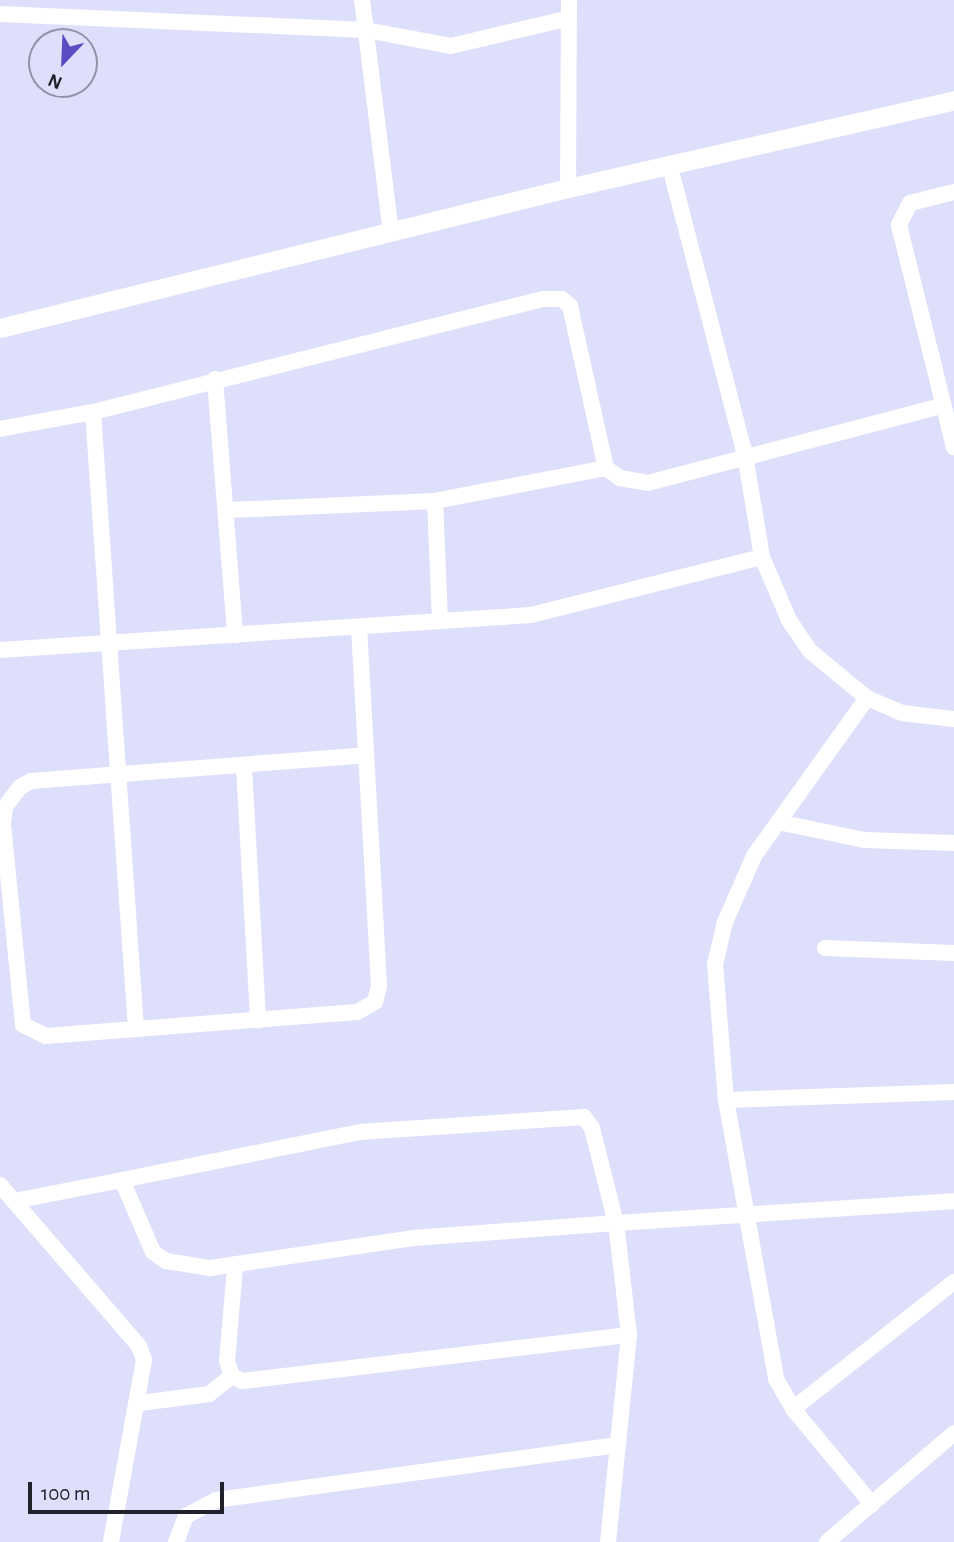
<!DOCTYPE html>
<style>
body{margin:0}
#map{position:relative;width:954px;height:1542px;overflow:hidden;background:#dedffa;font-family:"Alegreya Sans",sans-serif}
div>[style]{position:absolute}
.minor>*{height:16px;margin:-8px;padding:0 8px;transform-origin:8px;border-radius:8px;background:#fff}
.tertiary>*{height:19px;margin:-9.5px;padding:0 9.5px;transform-origin:9.5px;border-radius:9.5px;background:#fff}
span{translate:-50% -50%;white-space:nowrap;text-align:center;line-height:1.15;-webkit-text-stroke:6px #dedffa;paint-order:stroke}
.north{position:absolute;left:28px;top:28px;width:70px;height:70px;box-sizing:border-box;background:#dedffa;border:2px solid #9293a7;border-radius:50%;rotate:203deg;font-size:19px;font-weight:700;line-height:28px;text-align:center;color:#21212b}
.north::after{content:'';display:block;margin:auto;width:24px;height:32px;background:#5c4cc4;clip-path:polygon(50% 0,100% 100%,50% 72%,0 100%)}
.scale{position:absolute;left:28px;top:1482px;width:196px;height:32px;box-sizing:border-box;border:4px solid #21212b;border-top:0;padding-left:9px;font-size:21px;line-height:24px;white-space:nowrap;color:#21212b;-webkit-text-stroke:5px #dedffa;paint-order:stroke}
</style>
<div id="map">
<div class="minor">
<i style="left:362px;top:0;width:235px;rotate:82.9deg"></i>
<i style="left:0;top:14px;width:366px;rotate:2.5deg"></i>
<i style="left:366px;top:30px;width:86px;rotate:10.7deg"></i>
<i style="left:451px;top:46px;width:121px;rotate:-13.3deg"></i>
<i style="left:670px;top:167px;width:298px;rotate:75.4deg"></i>
<i style="left:745px;top:455px;width:103px;rotate:80.5deg"></i>
<i style="left:762px;top:557px;width:69px;rotate:66.8deg"></i>
<i style="left:789px;top:620px;width:37px;rotate:56deg"></i>
<i style="left:810px;top:651px;width:74px;rotate:39.5deg"></i>
<i style="left:867px;top:698px;width:38px;rotate:23deg"></i>
<i style="left:902px;top:713px;width:52px;rotate:6.6deg"></i>
<i style="left:568px;top:188px;width:188px;rotate:-89.7deg"></i>
<i style="left:954px;top:192px;width:45px;rotate:166deg"></i>
<i style="left:910px;top:203px;width:25px;rotate:117deg"></i>
<i style="left:899px;top:225px;width:229px;rotate:76.1deg"></i>
<i style="left:215px;top:379px;width:257px;rotate:85.5deg"></i>
<i style="left:93px;top:412px;width:618px;rotate:86.01deg"></i>
<i style="left:0;top:429px;width:95px;rotate:-10.4deg"></i>
<i style="left:93px;top:412px;width:465px;rotate:-14.1deg"></i>
<i style="left:544px;top:299px;width:18px"></i>
<i style="left:562px;top:299px;width:11px;rotate:41deg"></i>
<i style="left:570px;top:306px;width:166px;rotate:77.5deg"></i>
<i style="left:606px;top:468px;width:174px;rotate:169.1deg"></i>
<i style="left:435px;top:501px;width:208px;rotate:177.5deg"></i>
<i style="left:606px;top:468px;width:17px;rotate:36deg"></i>
<i style="left:620px;top:478px;width:28px;rotate:10deg"></i>
<i style="left:648px;top:483px;width:304px;rotate:-14.7deg"></i>
<i style="left:435px;top:501px;width:120px;rotate:87.6deg"></i>
<i style="left:359px;top:627px;width:360px;rotate:86.8deg"></i>
<i style="left:379px;top:986px;width:16px;rotate:104deg"></i>
<i style="left:375px;top:1002px;width:21px;rotate:151deg"></i>
<i style="left:357px;top:1012px;width:312px;rotate:175.6deg"></i>
<i style="left:46px;top:1036px;width:25px;rotate:-154deg"></i>
<i style="left:23px;top:1025px;width:202px;rotate:-95.7deg"></i>
<i style="left:3px;top:824px;width:17px;rotate:-83deg"></i>
<i style="left:5px;top:807px;width:25px;rotate:-53deg"></i>
<i style="left:20px;top:787px;width:13px;rotate:-29deg"></i>
<i style="left:31px;top:781px;width:336px;rotate:-4.4deg"></i>
<i style="left:0;top:650px;width:532px;rotate:-3.77deg"></i>
<i style="left:531px;top:615px;width:238px;rotate:-14.1deg"></i>
<i style="left:867px;top:698px;width:194px;rotate:125.6deg"></i>
<i style="left:754px;top:856px;width:72px;rotate:113.7deg"></i>
<i style="left:725px;top:922px;width:43px;rotate:103.4deg"></i>
<i style="left:715px;top:964px;width:136px;rotate:85.4deg"></i>
<i style="left:726px;top:1100px;width:283px;rotate:79.8deg"></i>
<i style="left:776px;top:1379px;width:34px;rotate:60deg"></i>
<i style="left:793px;top:1409px;width:124px;rotate:50.3deg"></i>
<i style="left:244px;top:768px;width:253px;rotate:86.8deg"></i>
<i style="left:778px;top:822px;width:88px;rotate:11.8deg"></i>
<i style="left:864px;top:840px;width:90px;rotate:1.9deg"></i>
<i style="left:825px;top:948px;width:129px;rotate:2.2deg"></i>
<i style="left:726px;top:1100px;width:228px;rotate:-2deg"></i>
<i style="left:0;top:1185px;width:213px;rotate:49.2deg"></i>
<i style="left:139px;top:1346px;width:15px;rotate:70deg"></i>
<i style="left:144px;top:1360px;width:185px;rotate:100.3deg"></i>
<i style="left:14px;top:1201px;width:110px;rotate:-11deg"></i>
<i style="left:235px;top:1268px;width:93px;rotate:94.9deg"></i>
<i style="left:227px;top:1361px;width:16px;rotate:72deg"></i>
<i style="left:232px;top:1376px;width:11px;rotate:27deg"></i>
<i style="left:242px;top:1381px;width:390px;rotate:-6.8deg"></i>
<i style="left:140px;top:1403px;width:70px;rotate:-7.4deg"></i>
<i style="left:209px;top:1394px;width:29px;rotate:-38deg"></i>
<i style="left:793px;top:1409px;width:205px;rotate:-38.3deg"></i>
<i style="left:176px;top:1542px;width:28px;rotate:-69deg"></i>
<i style="left:186px;top:1516px;width:34px;rotate:-28deg"></i>
<i style="left:216px;top:1500px;width:405px;rotate:-7.8deg"></i>
<i style="left:608px;top:1542px;width:208px;rotate:-84.2deg"></i>
<i style="left:629px;top:1335px;width:113px;rotate:-96.6deg"></i>
<i style="left:616px;top:1223px;width:98px;rotate:-104.2deg"></i>
<i style="left:592px;top:1128px;width:14px;rotate:-126deg"></i>
<i style="left:584px;top:1117px;width:225px;rotate:176.2deg"></i>
<i style="left:360px;top:1132px;width:243px;rotate:168.6deg"></i>
<i style="left:122px;top:1180px;width:78px;rotate:66.7deg"></i>
<i style="left:153px;top:1252px;width:16px;rotate:35deg"></i>
<i style="left:166px;top:1261px;width:45px;rotate:9deg"></i>
<i style="left:210px;top:1268px;width:205px;rotate:-8.4deg"></i>
<i style="left:413px;top:1238px;width:204px;rotate:-4.2deg"></i>
<i style="left:616px;top:1223px;width:339px;rotate:-3.7deg"></i>
<i style="left:827px;top:1542px;width:167px;rotate:-40.6deg"></i>
</div>
<div class="tertiary">
<i style="left:0;top:328px;width:585px;rotate:-13.85deg"></i>
<i style="left:568px;top:188px;width:396px;rotate:-12.8deg"></i>
</div>
<div class="north">N</div>
<div class="scale">100 m</div>
</div>
